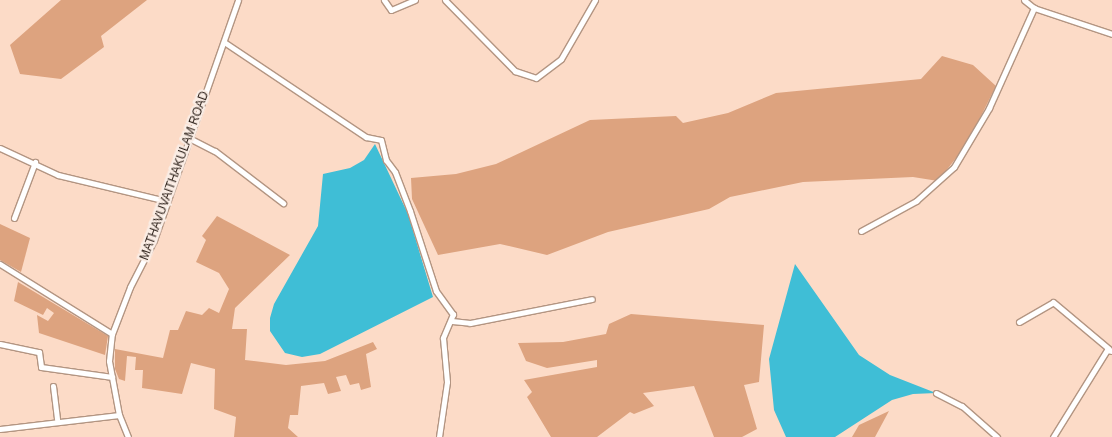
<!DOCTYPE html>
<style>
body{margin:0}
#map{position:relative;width:1112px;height:437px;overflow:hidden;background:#fcdbc7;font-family:Helvetica,sans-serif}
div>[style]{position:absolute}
.green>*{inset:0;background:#dda37f}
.water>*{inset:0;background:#3fbed6}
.roads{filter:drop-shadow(1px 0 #b39582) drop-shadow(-1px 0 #b39582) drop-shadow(0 1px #b39582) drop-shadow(0 -1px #b39582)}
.minor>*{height:5px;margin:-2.5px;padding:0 2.5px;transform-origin:2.5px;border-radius:2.5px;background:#fff}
span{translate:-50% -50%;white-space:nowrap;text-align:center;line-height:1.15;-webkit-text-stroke:4.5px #faede5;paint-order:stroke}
.street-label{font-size:12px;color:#2e221b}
</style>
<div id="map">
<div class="green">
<i style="clip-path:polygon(61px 0,147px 0,101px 36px,104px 47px,61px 79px,20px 74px,10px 45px)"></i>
<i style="clip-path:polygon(942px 56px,973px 65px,996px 86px,967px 144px,938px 181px,913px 177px,803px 182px,730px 197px,709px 209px,608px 232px,547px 255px,500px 244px,438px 255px,412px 199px,411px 178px,456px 174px,496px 164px,590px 120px,676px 116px,683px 123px,728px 113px,776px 93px,921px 79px)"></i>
<i style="clip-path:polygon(217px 216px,290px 255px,235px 308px,232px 329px,247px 329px,245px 360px,286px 365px,325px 361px,373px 342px,377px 349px,366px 354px,371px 387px,361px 390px,359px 383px,350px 385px,346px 375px,336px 377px,341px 391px,328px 394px,324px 383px,301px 386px,298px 415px,290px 415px,288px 428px,298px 437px,234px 437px,236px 417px,214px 409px,215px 369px,191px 363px,182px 394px,142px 388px,143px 370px,135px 370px,136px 357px,127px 356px,125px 381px,119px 379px,115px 369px,115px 349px,163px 358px,170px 330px,178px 330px,186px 311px,202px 315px,209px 308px,219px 313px,229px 289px,219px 273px,196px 262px,206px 240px,202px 236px)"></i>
<i style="clip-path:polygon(0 224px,30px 238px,21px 272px,0 260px)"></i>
<i style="clip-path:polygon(18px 282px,108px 336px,105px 355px,39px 333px,37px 315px,48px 321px,54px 313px,47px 308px,43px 315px,14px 301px)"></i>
<i style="clip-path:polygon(631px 314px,764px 325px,759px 382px,744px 385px,757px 429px,742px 437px,714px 437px,694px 386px,643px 393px,654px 406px,634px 414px,630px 412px,597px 437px,551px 437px,527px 397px,532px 392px,524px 380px,597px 367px,597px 360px,547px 368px,526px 361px,518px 343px,563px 342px,606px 334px,609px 324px)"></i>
<i style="clip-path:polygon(889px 411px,875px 437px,852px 437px,859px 425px)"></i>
</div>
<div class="water">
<i style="clip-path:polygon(375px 144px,408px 214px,433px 297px,320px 354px,302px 357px,285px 353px,270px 331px,270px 318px,274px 304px,318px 226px,323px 174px,350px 168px,364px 160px)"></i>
<i style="clip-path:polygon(795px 264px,859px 355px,890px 375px,936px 393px,913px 394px,892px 400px,835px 437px,786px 437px,774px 410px,769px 359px)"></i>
</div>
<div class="roads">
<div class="minor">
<i style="left:384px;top:0;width:12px;rotate:55deg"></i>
<i style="left:391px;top:10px;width:26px;rotate:-23deg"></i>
<i style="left:445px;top:0;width:100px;rotate:45.4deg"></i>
<i style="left:515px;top:71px;width:22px;rotate:18deg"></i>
<i style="left:536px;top:78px;width:31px;rotate:-37deg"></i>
<i style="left:561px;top:59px;width:68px;rotate:-60deg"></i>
<i style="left:1024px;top:0;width:13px;rotate:39deg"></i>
<i style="left:1034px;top:8px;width:82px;rotate:18.4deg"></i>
<i style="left:224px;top:42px;width:171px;rotate:33.8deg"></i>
<i style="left:366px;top:137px;width:15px;rotate:11deg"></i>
<i style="left:381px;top:140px;width:21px;rotate:76deg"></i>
<i style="left:386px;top:160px;width:15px;rotate:53deg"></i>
<i style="left:395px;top:172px;width:42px;rotate:69deg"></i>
<i style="left:410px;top:211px;width:84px;rotate:72deg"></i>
<i style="left:436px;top:291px;width:29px;rotate:54deg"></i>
<i style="left:453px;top:314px;width:26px;rotate:113deg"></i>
<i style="left:443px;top:338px;width:44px;rotate:84.8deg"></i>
<i style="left:447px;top:382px;width:56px;rotate:98.3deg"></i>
<i style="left:189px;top:138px;width:29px;rotate:27deg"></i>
<i style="left:215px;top:151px;width:86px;rotate:37.4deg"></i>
<i style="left:0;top:148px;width:64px;rotate:25deg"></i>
<i style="left:58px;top:175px;width:111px;rotate:13.5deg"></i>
<i style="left:14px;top:218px;width:60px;rotate:-69.4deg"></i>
<i style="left:861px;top:231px;width:63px;rotate:-28.6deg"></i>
<i style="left:916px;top:201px;width:51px;rotate:-41.8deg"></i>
<i style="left:954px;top:167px;width:69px;rotate:-59.3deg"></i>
<i style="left:989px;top:108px;width:110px;rotate:-65.8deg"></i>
<i style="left:0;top:264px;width:132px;rotate:32deg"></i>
<i style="left:452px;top:321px;width:18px;rotate:6deg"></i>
<i style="left:470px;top:323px;width:124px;rotate:-11.1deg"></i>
<i style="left:1019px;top:322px;width:39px;rotate:-30deg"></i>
<i style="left:1053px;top:302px;width:73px;rotate:40deg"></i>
<i style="left:0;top:344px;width:40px;rotate:12deg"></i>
<i style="left:39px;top:352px;width:15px;rotate:82deg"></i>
<i style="left:41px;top:367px;width:72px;rotate:8deg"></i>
<i style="left:53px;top:386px;width:34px;rotate:83deg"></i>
<i style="left:936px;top:393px;width:29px;rotate:27deg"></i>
<i style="left:962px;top:406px;width:47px;rotate:41.5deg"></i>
<i style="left:0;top:429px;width:120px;rotate:-6.7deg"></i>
<i style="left:128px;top:437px;width:24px;rotate:-112deg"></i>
<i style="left:119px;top:415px;width:55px;rotate:-100.5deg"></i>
<i style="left:109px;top:361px;width:27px;rotate:-84deg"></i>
<i style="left:112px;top:334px;width:50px;rotate:-69deg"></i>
<i style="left:130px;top:287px;width:53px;rotate:-62.9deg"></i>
<i style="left:154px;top:240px;width:254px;rotate:-70.7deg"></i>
<i style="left:1053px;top:437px;width:102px;rotate:-58.2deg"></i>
<i style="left:1107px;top:350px;width:5px;rotate:11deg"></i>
</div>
</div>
<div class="street-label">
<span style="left:175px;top:176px;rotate:-70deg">MATHAVUVAITHAKULAM ROAD</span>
</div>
</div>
